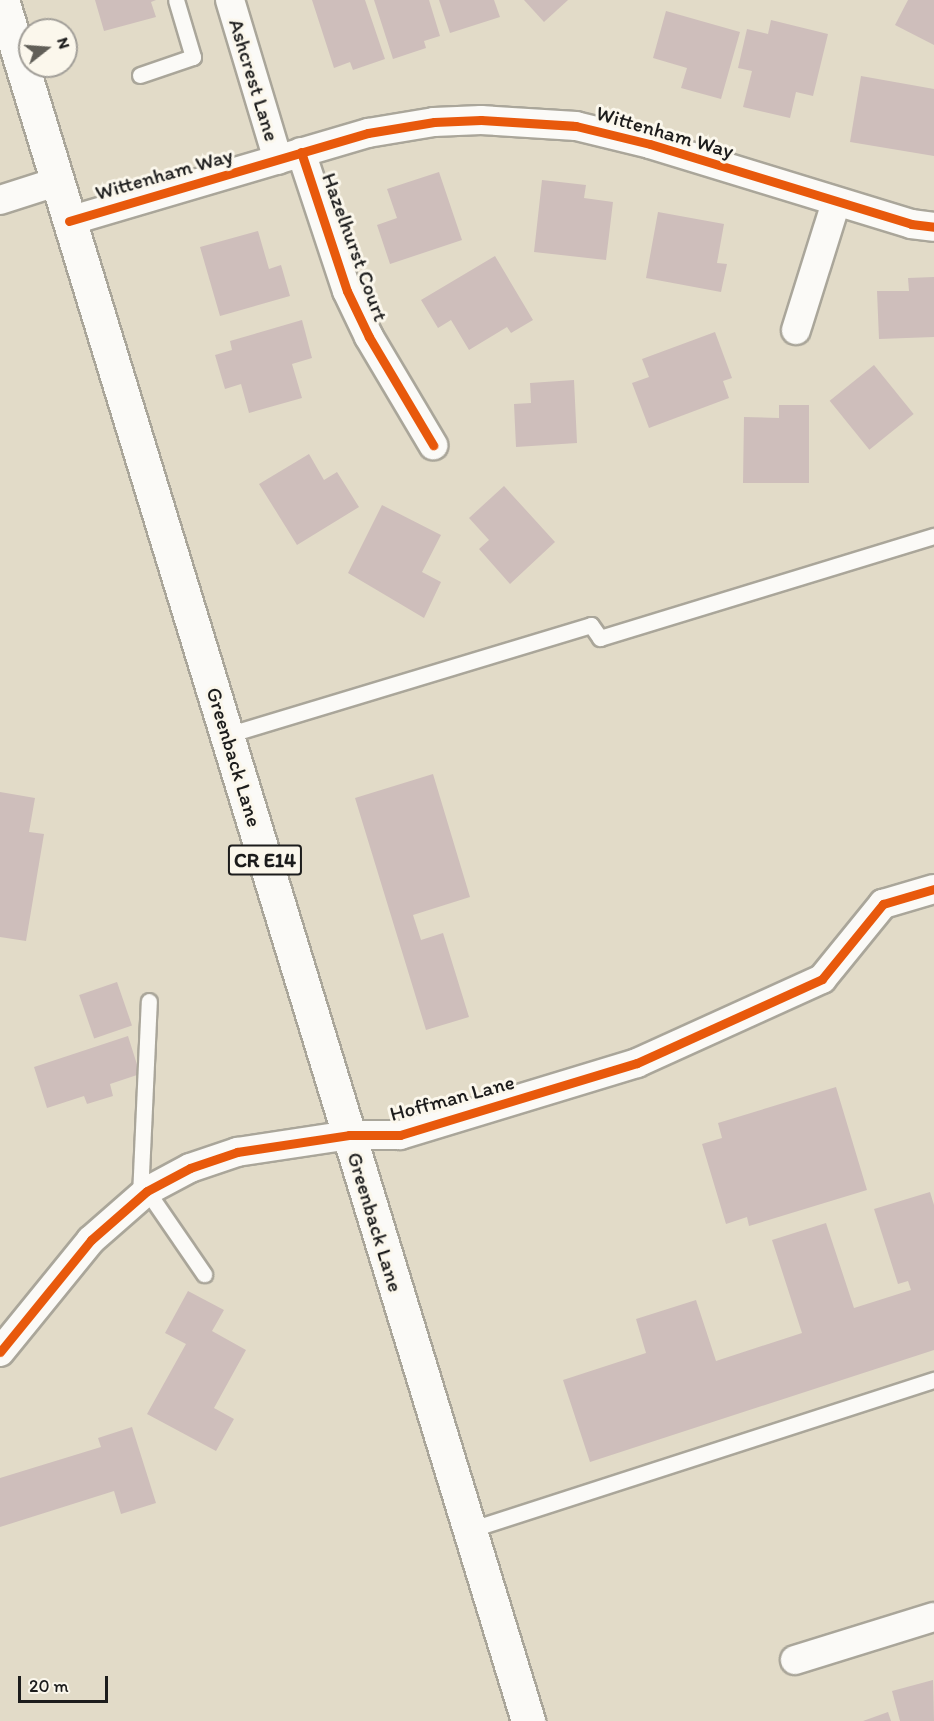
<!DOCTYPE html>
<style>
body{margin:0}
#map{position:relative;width:934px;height:1721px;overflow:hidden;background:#e2dbc8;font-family:Itim,sans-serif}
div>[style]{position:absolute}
.building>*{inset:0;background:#cebebb;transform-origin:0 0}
.roads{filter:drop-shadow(2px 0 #aaa69a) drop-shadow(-2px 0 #aaa69a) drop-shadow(0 2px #aaa69a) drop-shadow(0 -2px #aaa69a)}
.service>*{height:15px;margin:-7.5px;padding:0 7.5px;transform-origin:7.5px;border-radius:7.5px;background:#fbfaf7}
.minor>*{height:28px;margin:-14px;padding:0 14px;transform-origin:14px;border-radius:14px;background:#fbfaf7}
.primary>*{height:33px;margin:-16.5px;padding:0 16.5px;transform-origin:16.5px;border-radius:16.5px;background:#fbfaf7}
.cycleway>*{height:9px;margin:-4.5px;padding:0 4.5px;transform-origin:4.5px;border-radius:4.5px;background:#e8590c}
span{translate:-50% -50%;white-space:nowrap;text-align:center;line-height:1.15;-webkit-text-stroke:6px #fbf7ec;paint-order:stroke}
.shield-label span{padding:2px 4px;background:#fbf7ec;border:2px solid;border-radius:4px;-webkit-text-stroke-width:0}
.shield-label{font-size:20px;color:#1c1c1c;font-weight:700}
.street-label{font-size:21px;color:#1c1c1c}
.north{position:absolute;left:18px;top:18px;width:60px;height:60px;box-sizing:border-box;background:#fbf7ec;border:2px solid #a29f99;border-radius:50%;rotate:73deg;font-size:16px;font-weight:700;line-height:24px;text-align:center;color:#1c1c1c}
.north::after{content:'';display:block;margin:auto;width:21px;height:27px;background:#615f58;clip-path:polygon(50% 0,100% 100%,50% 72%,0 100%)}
.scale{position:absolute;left:18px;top:1676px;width:90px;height:27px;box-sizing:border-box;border:3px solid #1c1c1c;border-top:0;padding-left:8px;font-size:18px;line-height:21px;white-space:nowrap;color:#1c1c1c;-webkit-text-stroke:4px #fbf7ec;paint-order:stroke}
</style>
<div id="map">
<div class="building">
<i style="clip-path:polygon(95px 0,156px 0,151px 2px,156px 17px,104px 31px)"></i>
<i style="clip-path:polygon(312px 0,365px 0,385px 59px,353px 70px,350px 62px,334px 68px)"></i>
<i style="clip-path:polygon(374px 0,429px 0,440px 36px,424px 41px,426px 48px,393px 59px)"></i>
<i style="clip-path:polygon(439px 0,494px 0,500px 17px,450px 33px)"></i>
<i style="clip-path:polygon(524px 0,568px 0,544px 22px)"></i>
<i style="clip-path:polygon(908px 0,934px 0,934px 45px,895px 25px)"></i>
<i style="clip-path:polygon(666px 11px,740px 32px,721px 99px,681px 88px,687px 68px,653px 58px)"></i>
<i style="clip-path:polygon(771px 20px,828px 34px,813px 96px,796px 92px,790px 118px,743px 107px,752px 71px,738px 68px,747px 29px,768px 34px)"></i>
<i style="clip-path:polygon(861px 76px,934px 89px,934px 156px,850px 142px)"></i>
<i style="clip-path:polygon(439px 172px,462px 240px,390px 264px,377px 225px,397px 218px,387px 189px)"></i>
<i style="clip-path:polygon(542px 180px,586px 185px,584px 198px,613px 202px,606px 260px,534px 252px)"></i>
<i style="clip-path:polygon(658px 212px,724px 224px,717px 263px,727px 264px,721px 292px,646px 278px)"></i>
<i style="clip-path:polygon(258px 231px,269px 269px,281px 265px,290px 296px,220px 316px,200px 247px)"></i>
<i style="clip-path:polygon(495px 256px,533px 320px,511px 333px,507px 327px,469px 350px,451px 320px,438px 328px,421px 300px)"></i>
<i style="clip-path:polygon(934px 277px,934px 337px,879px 339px,877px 291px,909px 291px,908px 278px)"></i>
<i style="clip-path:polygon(302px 320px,312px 358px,292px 364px,302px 398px,249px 413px,241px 384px,225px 389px,215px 355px,232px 350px,230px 341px)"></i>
<i style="clip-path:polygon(715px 332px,732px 378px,723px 381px,729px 398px,649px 428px,632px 383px,649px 377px,642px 359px)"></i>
<i style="left:874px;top:365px;width:63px;height:57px;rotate:51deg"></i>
<i style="clip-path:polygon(574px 380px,577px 443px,516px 447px,514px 404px,531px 403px,530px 383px)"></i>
<i style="clip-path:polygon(779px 405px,809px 405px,809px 483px,743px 483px,744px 417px,779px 418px)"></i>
<i style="clip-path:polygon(309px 454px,324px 480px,337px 472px,359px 507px,297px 545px,259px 484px)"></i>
<i style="clip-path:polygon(504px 486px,555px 542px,510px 584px,479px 549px,489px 540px,469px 518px)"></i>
<i style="clip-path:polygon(382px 505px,441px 535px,422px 572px,441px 582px,424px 618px,348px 573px)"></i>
<i style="clip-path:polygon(433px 774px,470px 897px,413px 915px,421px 940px,443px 933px,469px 1017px,426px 1030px,355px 798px)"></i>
<i style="clip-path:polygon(0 792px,35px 798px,29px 832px,44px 834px,26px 941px,0 937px)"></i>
<i style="left:117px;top:982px;width:46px;height:40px;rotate:71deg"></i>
<i style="clip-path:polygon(128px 1036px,140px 1074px,110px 1084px,113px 1096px,87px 1104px,84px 1096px,47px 1108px,34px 1067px)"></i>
<i style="clip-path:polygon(836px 1087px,867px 1190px,749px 1226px,747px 1217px,726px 1224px,702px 1144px,722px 1138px,718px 1123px)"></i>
<i style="clip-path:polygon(930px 1192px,934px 1205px,934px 1350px,590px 1462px,563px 1380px,646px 1353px,636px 1319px,696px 1300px,716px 1361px,802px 1333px,772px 1240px,826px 1223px,854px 1308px,911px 1290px,908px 1281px,898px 1284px,874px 1209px)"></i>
<i style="clip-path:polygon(188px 1291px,224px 1310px,212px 1331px,246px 1350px,214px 1408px,234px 1419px,216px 1451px,147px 1414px,186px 1344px,165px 1333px)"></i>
<i style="clip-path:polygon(132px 1427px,156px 1503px,121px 1514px,114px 1491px,0 1527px,0 1478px,101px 1447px,98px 1438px)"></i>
<i style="clip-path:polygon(933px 1680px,934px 1721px,900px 1721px,892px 1691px)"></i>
<i style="clip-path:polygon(888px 1712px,891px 1721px,863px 1721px)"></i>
</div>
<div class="roads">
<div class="service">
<i style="left:140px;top:75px;width:56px;rotate:-18.8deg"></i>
<i style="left:193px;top:57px;width:59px;rotate:-106.6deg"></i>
<i style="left:227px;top:735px;width:380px;rotate:-16.8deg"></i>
<i style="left:591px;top:625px;width:16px;rotate:55deg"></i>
<i style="left:600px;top:638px;width:349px;rotate:-17deg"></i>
<i style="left:147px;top:1191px;width:101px;rotate:55.5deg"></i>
<i style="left:140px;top:1196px;width:195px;rotate:-87.4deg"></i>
<i style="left:469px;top:1530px;width:489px;rotate:-17.9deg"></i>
</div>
<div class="minor">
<i style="left:230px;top:0;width:167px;rotate:73.3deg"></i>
<i style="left:301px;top:152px;width:146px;rotate:71.7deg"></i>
<i style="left:347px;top:291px;width:51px;rotate:64.4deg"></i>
<i style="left:369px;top:337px;width:126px;rotate:59.3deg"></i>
<i style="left:0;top:200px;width:59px;rotate:-17.8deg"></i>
<i style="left:69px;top:221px;width:312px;rotate:-16.4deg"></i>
<i style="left:368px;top:133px;width:67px;rotate:-9.5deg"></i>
<i style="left:434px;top:122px;width:47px;rotate:-2.4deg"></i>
<i style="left:481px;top:120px;width:95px;rotate:3.6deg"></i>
<i style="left:576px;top:126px;width:76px;rotate:13.7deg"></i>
<i style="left:650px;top:144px;width:273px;rotate:17deg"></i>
<i style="left:911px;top:224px;width:23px;rotate:7deg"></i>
<i style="left:796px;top:330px;width:134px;rotate:-72.6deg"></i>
<i style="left:0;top:1352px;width:144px;rotate:-50.9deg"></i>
<i style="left:91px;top:1240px;width:74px;rotate:-41.2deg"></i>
<i style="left:147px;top:1191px;width:49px;rotate:-28.1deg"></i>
<i style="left:190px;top:1168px;width:50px;rotate:-18.8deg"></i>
<i style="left:237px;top:1152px;width:113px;rotate:-8.6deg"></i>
<i style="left:349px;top:1135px;width:51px"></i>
<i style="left:400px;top:1135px;width:248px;rotate:-16.9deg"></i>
<i style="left:637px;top:1063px;width:203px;rotate:-24.4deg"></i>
<i style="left:822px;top:979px;width:97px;rotate:-50.9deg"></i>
<i style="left:883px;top:904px;width:53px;rotate:-16.4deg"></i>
<i style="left:795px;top:1660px;width:145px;rotate:-17.2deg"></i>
</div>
<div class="primary">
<i style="left:2px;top:0;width:1800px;rotate:73deg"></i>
</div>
</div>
<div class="cycleway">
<i style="left:301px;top:152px;width:146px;rotate:71.7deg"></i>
<i style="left:347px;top:291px;width:51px;rotate:64.4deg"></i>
<i style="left:369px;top:337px;width:126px;rotate:59.3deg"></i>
<i style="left:69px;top:221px;width:312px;rotate:-16.4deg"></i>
<i style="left:368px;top:133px;width:67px;rotate:-9.5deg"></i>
<i style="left:434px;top:122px;width:47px;rotate:-2.4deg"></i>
<i style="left:481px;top:120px;width:95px;rotate:3.6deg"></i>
<i style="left:576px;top:126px;width:76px;rotate:13.7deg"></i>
<i style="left:650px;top:144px;width:273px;rotate:17deg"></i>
<i style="left:911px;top:224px;width:23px;rotate:7deg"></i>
<i style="left:0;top:1352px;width:144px;rotate:-50.9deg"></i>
<i style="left:91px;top:1240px;width:74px;rotate:-41.2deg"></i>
<i style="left:147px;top:1191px;width:49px;rotate:-28.1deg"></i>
<i style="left:190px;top:1168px;width:50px;rotate:-18.8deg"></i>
<i style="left:237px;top:1152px;width:113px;rotate:-8.6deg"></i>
<i style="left:349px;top:1135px;width:51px"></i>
<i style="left:400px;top:1135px;width:248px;rotate:-16.9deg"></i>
<i style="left:637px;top:1063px;width:203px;rotate:-24.4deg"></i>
<i style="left:822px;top:979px;width:97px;rotate:-50.9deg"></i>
<i style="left:883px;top:904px;width:53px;rotate:-16.4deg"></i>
</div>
<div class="shield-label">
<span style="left:265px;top:860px">CR E14</span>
</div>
<div class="street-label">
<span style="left:254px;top:80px;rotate:73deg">Ashcrest Lane</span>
<span style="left:665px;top:132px;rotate:16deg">Wittenham Way</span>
<span style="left:164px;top:174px;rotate:-16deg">Wittenham Way</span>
<span style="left:355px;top:247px;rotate:70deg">Hazelhurst Court</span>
<span style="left:234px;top:757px;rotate:73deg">Greenback Lane</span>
<span style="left:452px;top:1098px;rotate:-15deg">Hoffman Lane</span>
<span style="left:375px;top:1222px;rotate:73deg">Greenback Lane</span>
</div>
<div class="north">N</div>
<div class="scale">20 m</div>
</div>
